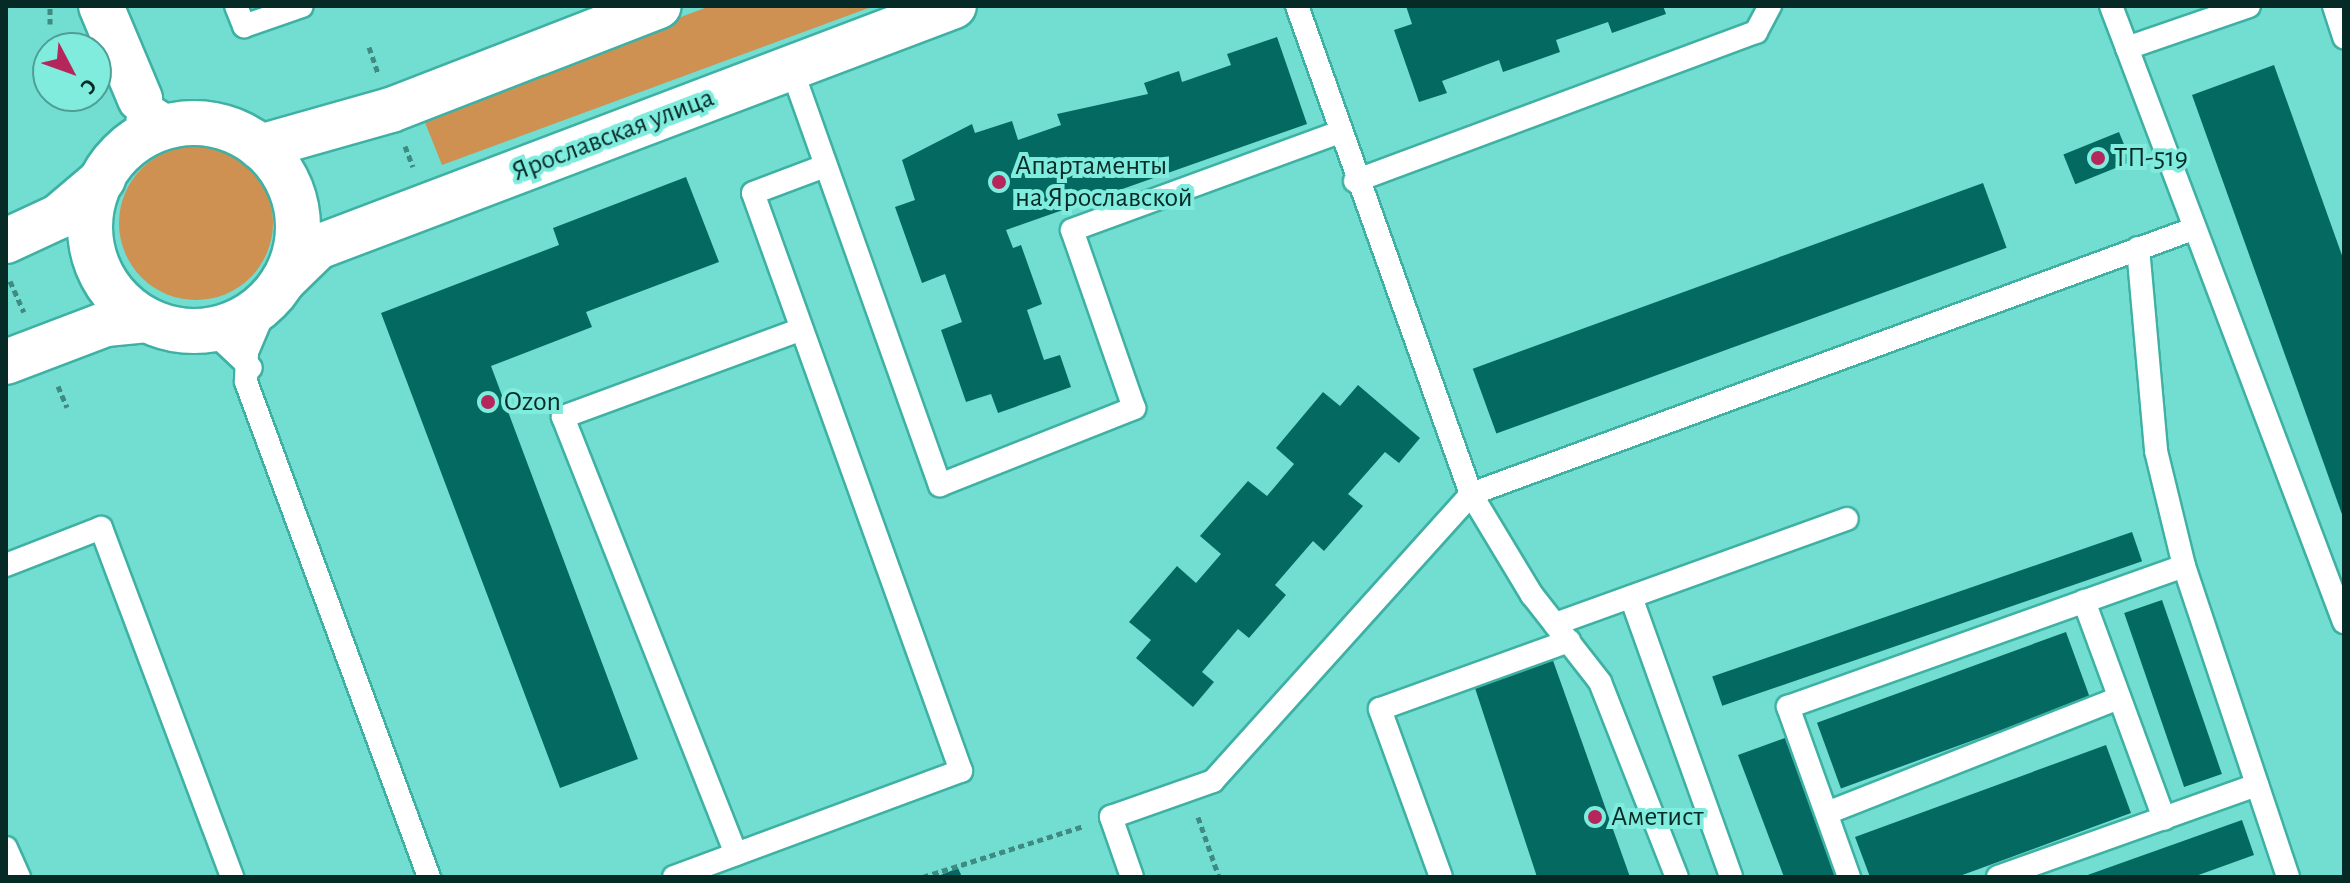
<!DOCTYPE html>
<meta charset="utf-8">
<style>
body{margin:0}
#map{position:relative;width:2350px;height:883px;overflow:hidden;background:#71ded1;font-family:"Alegreya Sans",sans-serif}
div>[style]{position:absolute}
.green>*{inset:0;background:#ce9152}
.round{border-radius:50%}
.building>*{inset:0;background:#046a61;transform-origin:0 0}
.path>*{height:5px;margin-top:-2.5px;transform-origin:0;background:repeating-linear-gradient(90deg,#3f8b82 0 6px,transparent 0 10px)}
.roads{filter:drop-shadow(2px 0 #3fb1a4) drop-shadow(-2px 0 #3fb1a4) drop-shadow(0 2px #3fb1a4) drop-shadow(0 -2px #3fb1a4)}
.lane>*{height:22px;margin:-11px;padding:0 11px;transform-origin:11px;border-radius:11px;background:#fff}
.street>*{height:44px;margin:-22px;padding:0 22px;transform-origin:22px;border-radius:22px;background:#fff}
.secondary>*{height:44px;margin:-22px;padding:0 22px;transform-origin:22px;border-radius:22px;background:#fff}
.secondary>.ring{margin:-22px;padding:0;box-sizing:content-box;background:none;border:44px solid #fff;border-radius:50%}
.dots>*{width:22px;height:22px;translate:-50% -50%;box-sizing:border-box;border:4px solid #7fecde;border-radius:50%}
span{translate:-50% -50%;white-space:nowrap;text-align:center;line-height:1.15;-webkit-text-stroke:8px #7fecde;paint-order:stroke}
.street-label{font-size:28px;color:#062b27}
.poi-label{font-size:28px;color:#062b27}
.left{translate:0 -50%;text-align:left}
.frame{position:absolute;inset:0;border:8px solid #062b27;pointer-events:none}
.north{position:absolute;left:32px;top:32px;width:80px;height:80px;box-sizing:border-box;background:#7fecde;border:2px solid #4f9f95;border-radius:50%;rotate:131deg;font-size:22px;font-weight:700;line-height:32px;text-align:center;color:#062b27}
.north::after{content:'';display:block;margin:auto;width:28px;height:36px;background:#b5275a;clip-path:polygon(50% 0,100% 100%,50% 72%,0 100%)}
</style>
<div id="map">
<div class="green">
<i style="clip-path:polygon(710px 6px,874px 6px,442px 165px,422px 115px)"></i>
<i class="round" style="left:119px;top:146px;width:154px;height:154px"></i>
</div>
<div class="building">
<i style="clip-path:polygon(1406px 6px,1663px 6px,1666px 14px,1612px 33px,1608px 22px,1556px 40px,1560px 52px,1503px 72px,1499px 60px,1442px 81px,1447px 93px,1419px 102px,1394px 30px,1412px 24px)"></i>
<i style="clip-path:polygon(1277px 37px,1307px 124px,1006px 230px,1013px 248px,1021px 245px,1042px 304px,1027px 310px,1044px 360px,1060px 355px,1071px 387px,998px 413px,991px 394px,966px 402px,941px 330px,962px 322px,945px 274px,922px 283px,895px 207px,915px 200px,902px 160px,972px 124px,975px 133px,1012px 121px,1018px 140px,1061px 125px,1057px 114px,1148px 94px,1144px 83px,1179px 71px,1182px 82px,1231px 65px,1227px 54px)"></i>
<i style="clip-path:polygon(2274px 65px,2344px 261px,2344px 520px,2192px 95px)"></i>
<i style="left:2119px;top:132px;width:32px;height:60px;rotate:68deg"></i>
<i style="clip-path:polygon(686px 177px,719px 262px,586px 312px,592px 327px,491px 366px,638px 759px,560px 788px,381px 313px,559px 245px,553px 228px)"></i>
<i style="left:1983px;top:183px;width:69px;height:543px;rotate:70deg"></i>
<i style="clip-path:polygon(1358px 385px,1420px 438px,1399px 463px,1385px 452px,1348px 494px,1363px 506px,1324px 551px,1313px 541px,1275px 585px,1286px 595px,1249px 638px,1238px 629px,1202px 672px,1214px 682px,1193px 707px,1136px 658px,1151px 640px,1129px 622px,1177px 566px,1196px 583px,1221px 554px,1200px 536px,1248px 481px,1267px 496px,1294px 464px,1276px 448px,1323px 392px,1340px 406px)"></i>
<i style="left:2132px;top:532px;width:31px;height:444px;rotate:71deg"></i>
<i style="left:2162px;top:600px;width:184px;height:40px;rotate:71deg"></i>
<i style="left:2066px;top:632px;width:70px;height:265px;rotate:70deg"></i>
<i style="clip-path:polygon(1551px 655px,1630px 877px,1537px 877px,1473px 682px)"></i>
<i style="clip-path:polygon(1785px 738px,1836px 877px,1784px 877px,1738px 755px)"></i>
<i style="clip-path:polygon(2106px 745px,2131px 813px,1957px 877px,1870px 877px,1855px 837px)"></i>
<i style="clip-path:polygon(2242px 820px,2254px 855px,2193px 877px,2082px 877px)"></i>
<i style="clip-path:polygon(958px 868px,962px 877px,936px 877px)"></i>
</div>
<div class="path">
<i style="left:50px;top:24px;width:18px;rotate:-90deg"></i>
<i style="left:369px;top:47px;width:28px;rotate:71deg"></i>
<i style="left:405px;top:146px;width:22px;rotate:69deg"></i>
<i style="left:10px;top:281px;width:34px;rotate:66deg"></i>
<i style="left:58px;top:386px;width:23px;rotate:67deg"></i>
<i style="left:1198px;top:817px;width:64px;rotate:70.7deg"></i>
<i style="left:923px;top:877px;width:169px;rotate:-17.6deg"></i>
</div>
<div class="roads">
<div class="lane">
<i style="left:236px;top:6px;width:22px;rotate:68deg"></i>
<i style="left:244px;top:26px;width:61px;rotate:-19deg"></i>
<i style="left:1297px;top:6px;width:518px;rotate:70.38deg"></i>
<i style="left:1471px;top:494px;width:118px;rotate:58.9deg"></i>
<i style="left:1532px;top:595px;width:110px;rotate:52deg"></i>
<i style="left:1600px;top:682px;width:210px;rotate:68.5deg"></i>
<i style="left:2111px;top:6px;width:45px;rotate:69.1deg"></i>
<i style="left:2249px;top:6px;width:129px;rotate:161deg"></i>
<i style="left:2127px;top:48px;width:614px;rotate:69.29deg"></i>
<i style="left:2334px;top:6px;width:33px;rotate:72deg"></i>
<i style="left:791px;top:67px;width:444px;rotate:70.4deg"></i>
<i style="left:940px;top:485px;width:209px;rotate:-21.6deg"></i>
<i style="left:1134px;top:408px;width:188px;rotate:-109.2deg"></i>
<i style="left:1072px;top:230px;width:285px;rotate:-20.1deg"></i>
<i style="left:140px;top:99px;width:49px;rotate:32.4deg"></i>
<i style="left:135px;top:142px;width:43px;rotate:-83.4deg"></i>
<i style="left:1355px;top:181px;width:428px;rotate:-20.4deg"></i>
<i style="left:1756px;top:32px;width:30px;rotate:-62deg"></i>
<i style="left:2138px;top:248px;width:204px;rotate:84.9deg"></i>
<i style="left:2156px;top:451px;width:118px;rotate:76.3deg"></i>
<i style="left:269px;top:300px;width:56px;rotate:112.9deg"></i>
<i style="left:247px;top:352px;width:30px;rotate:92deg"></i>
<i style="left:246px;top:382px;width:528px;rotate:69.71deg"></i>
<i style="left:191px;top:331px;width:30px;rotate:15deg"></i>
<i style="left:220px;top:339px;width:42px;rotate:43.1deg"></i>
<i style="left:6px;top:565px;width:102px;rotate:-21.3deg"></i>
<i style="left:101px;top:528px;width:373px;rotate:69.4deg"></i>
<i style="left:1631px;top:597px;width:297px;rotate:70.3deg"></i>
<i style="left:2084px;top:601px;width:232px;rotate:69.8deg"></i>
<i style="left:1555px;top:624px;width:310px;rotate:-19.8deg"></i>
<i style="left:1827px;top:813px;width:314px;rotate:-21.5deg"></i>
<i style="left:6px;top:848px;width:32px;rotate:66deg"></i>
<i style="left:736px;top:854px;width:470px;rotate:-111.6deg"></i>
<i style="left:563px;top:417px;width:252px;rotate:-20.2deg"></i>
<i style="left:674px;top:877px;width:306px;rotate:-20.3deg"></i>
<i style="left:961px;top:771px;width:614px;rotate:-109.79deg"></i>
<i style="left:753px;top:193px;width:77px;rotate:-20.6deg"></i>
<i style="left:1132px;top:877px;width:64px;rotate:-109.3deg"></i>
<i style="left:1111px;top:817px;width:108px;rotate:-19.4deg"></i>
<i style="left:1213px;top:781px;width:386px;rotate:-48deg"></i>
<i style="left:1471px;top:494px;width:766px;rotate:-20.16deg"></i>
<i style="left:1441px;top:877px;width:179px;rotate:-110deg"></i>
<i style="left:1380px;top:709px;width:201px;rotate:-19.8deg"></i>
<i style="left:1849px;top:877px;width:181px;rotate:-109.7deg"></i>
<i style="left:1788px;top:707px;width:420px;rotate:-19.6deg"></i>
<i style="left:2184px;top:566px;width:328px;rotate:71.5deg"></i>
<i style="left:1998px;top:877px;width:275px;rotate:-19.6deg"></i>
</div>
<div class="street">
<i style="left:101px;top:6px;width:101px;rotate:67.2deg"></i>
</div>
<div class="secondary">
<i class="ring" style="left:90px;top:123px;width:164px;height:164px"></i>
<i style="left:260px;top:147px;width:136px;rotate:-15.8deg"></i>
<i style="left:391px;top:110px;width:287px;rotate:-21.2deg"></i>
<i style="left:6px;top:241px;width:57px;rotate:-24.8deg"></i>
<i style="left:58px;top:217px;width:59px;rotate:-40.2deg"></i>
<i style="left:283px;top:281px;width:49px;rotate:-44.2deg"></i>
<i style="left:318px;top:247px;width:680px;rotate:-20.75deg"></i>
<i style="left:6px;top:362px;width:107px;rotate:-20.8deg"></i>
<i style="left:106px;top:324px;width:41px;rotate:-5.6deg"></i>
</div>
</div>
<div class="dots">
<i style="left:2098px;top:158px;background:#b5275a"></i>
<i style="left:999px;top:182px;background:#b5275a"></i>
<i style="left:488px;top:402px;background:#b5275a"></i>
<i style="left:1595px;top:817px;background:#b5275a"></i>
</div>
<div class="street-label">
<span style="left:613px;top:135px;rotate:-21deg">Ярославская улица</span>
</div>
<div class="poi-label">
<span class="left" style="left:2114px;top:158px">ТП-519</span>
<span class="left" style="left:1015px;top:182px">Апартаменты<br>на Ярославской</span>
<span class="left" style="left:504px;top:402px">Ozon</span>
<span class="left" style="left:1611px;top:817px">Аметист</span>
</div>
<div class="frame"></div>
<div class="north">С</div>
</div>
